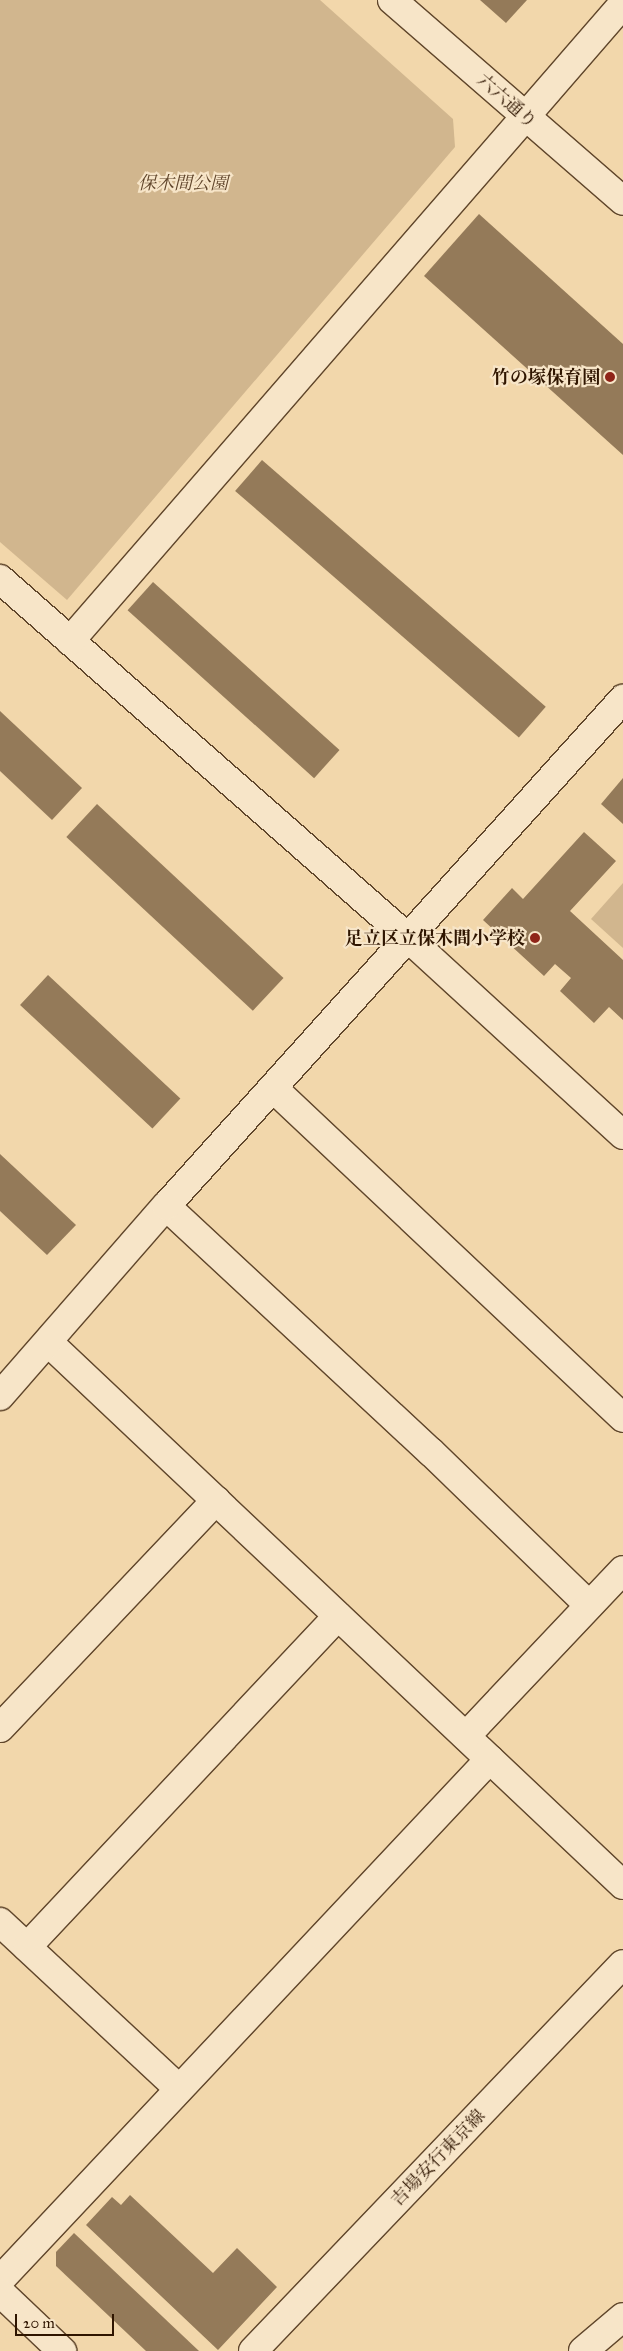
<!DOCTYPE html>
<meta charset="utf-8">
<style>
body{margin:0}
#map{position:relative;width:623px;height:2351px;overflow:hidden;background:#f2d7ab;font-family:"IM FELL Great Primer","Noto Serif JP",serif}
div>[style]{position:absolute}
.green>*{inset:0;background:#d1b68e}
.building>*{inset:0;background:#947a59;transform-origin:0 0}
.roads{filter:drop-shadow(1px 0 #60462b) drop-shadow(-1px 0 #60462b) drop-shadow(0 1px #60462b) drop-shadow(0 -1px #60462b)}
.minor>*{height:28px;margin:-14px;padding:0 14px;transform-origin:14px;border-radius:14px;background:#f7e5c8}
.tertiary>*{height:28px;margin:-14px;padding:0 14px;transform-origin:14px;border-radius:14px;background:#f7e5c8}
.secondary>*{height:28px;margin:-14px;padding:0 14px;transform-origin:14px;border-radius:14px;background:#f7e5c8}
.dots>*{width:14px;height:14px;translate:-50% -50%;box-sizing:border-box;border:2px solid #f7e5c8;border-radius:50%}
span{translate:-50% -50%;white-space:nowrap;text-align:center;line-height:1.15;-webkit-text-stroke:4.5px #f7e5c8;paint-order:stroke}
.street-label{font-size:18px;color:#2f1500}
.park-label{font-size:18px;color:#60452b;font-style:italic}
.poi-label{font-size:18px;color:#2f1500;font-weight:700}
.right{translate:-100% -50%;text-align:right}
.scale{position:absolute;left:15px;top:2314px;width:99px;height:22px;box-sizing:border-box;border:2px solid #2f1500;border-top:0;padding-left:6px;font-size:15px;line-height:18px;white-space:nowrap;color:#2f1500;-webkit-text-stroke:4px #f7e5c8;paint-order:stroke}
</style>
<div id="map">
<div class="green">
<i style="clip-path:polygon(0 0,320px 0,453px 119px,455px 147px,67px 600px,0 542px)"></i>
<i style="clip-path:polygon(623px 883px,623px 948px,591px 919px)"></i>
</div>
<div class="building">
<i style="clip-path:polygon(480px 0,527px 0,506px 23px)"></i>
<i style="clip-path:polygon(479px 214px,623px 344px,623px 455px,424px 276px)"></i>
<i style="left:262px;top:460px;width:376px;height:41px;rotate:41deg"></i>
<i style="left:153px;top:582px;width:251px;height:38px;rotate:42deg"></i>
<i style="clip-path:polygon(0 711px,82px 788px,52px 820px,0 771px)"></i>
<i style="clip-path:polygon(623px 778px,623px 824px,601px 804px)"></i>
<i style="left:97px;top:804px;width:255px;height:45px;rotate:43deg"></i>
<i style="clip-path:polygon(584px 832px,616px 861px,570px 911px,623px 960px,623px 1020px,609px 1007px,594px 1023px,560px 991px,571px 978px,555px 964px,544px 976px,483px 920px,512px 888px,523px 899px)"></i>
<i style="left:48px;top:975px;width:181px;height:41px;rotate:43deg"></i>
<i style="clip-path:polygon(0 1154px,76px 1225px,47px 1255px,0 1211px)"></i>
<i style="clip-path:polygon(130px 2195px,213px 2273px,237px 2248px,277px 2287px,218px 2350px,86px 2225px,112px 2197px,121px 2205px)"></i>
<i style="clip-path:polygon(74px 2233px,199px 2351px,146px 2351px,56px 2266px,56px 2252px)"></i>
</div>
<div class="roads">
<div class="minor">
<i style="left:0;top:579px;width:542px;rotate:41.34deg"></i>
<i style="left:407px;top:937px;width:293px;rotate:42.5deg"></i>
<i style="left:70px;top:641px;width:844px;rotate:-49.04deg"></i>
<i style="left:273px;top:1088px;width:481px;rotate:43.3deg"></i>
<i style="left:166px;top:1206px;width:362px;rotate:42.9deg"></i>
<i style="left:431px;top:1452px;width:220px;rotate:44.1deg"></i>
<i style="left:48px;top:1342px;width:791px;rotate:43.36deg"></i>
<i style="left:0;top:1728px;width:314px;rotate:-46.5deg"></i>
<i style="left:466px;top:1736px;width:228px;rotate:-46.6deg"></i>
<i style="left:0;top:1922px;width:243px;rotate:43deg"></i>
<i style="left:27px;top:1947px;width:454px;rotate:-46.8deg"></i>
<i style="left:0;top:2280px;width:715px;rotate:-46.76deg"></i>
<i style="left:583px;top:2351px;width:52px;rotate:-40.4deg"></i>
</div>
<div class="tertiary">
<i style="left:392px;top:0;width:306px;rotate:41deg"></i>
<i style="left:0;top:1396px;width:252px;rotate:-48.9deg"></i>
<i style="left:166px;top:1206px;width:683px;rotate:-47.97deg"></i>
<i style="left:0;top:2292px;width:86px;rotate:43.6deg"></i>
</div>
<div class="secondary">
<i style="left:253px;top:2351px;width:535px;rotate:-46.29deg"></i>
</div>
</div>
<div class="dots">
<i style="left:610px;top:377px;background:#8f2418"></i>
<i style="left:535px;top:938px;background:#8f2418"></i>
</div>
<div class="street-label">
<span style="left:507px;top:101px;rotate:41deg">六六通り</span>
<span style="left:438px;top:2158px;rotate:-46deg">吉場安行東京線</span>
</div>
<div class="park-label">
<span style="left:183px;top:183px">保木間公園</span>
</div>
<div class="poi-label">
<span class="right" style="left:600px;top:377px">竹の塚保育園</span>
<span class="right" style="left:525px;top:938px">足立区立保木間小学校</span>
</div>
<div class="scale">20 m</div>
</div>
